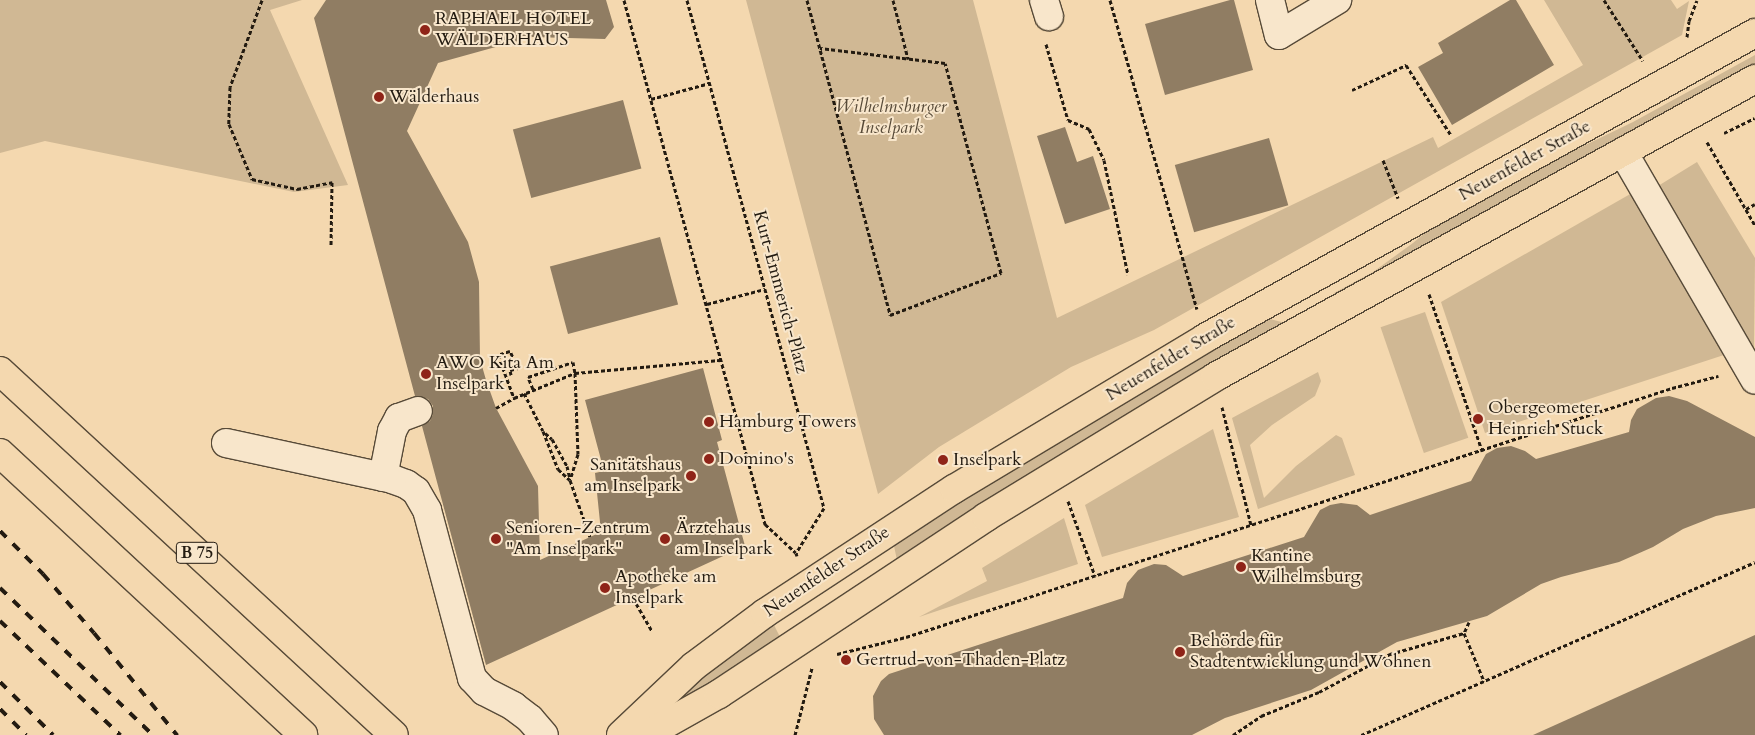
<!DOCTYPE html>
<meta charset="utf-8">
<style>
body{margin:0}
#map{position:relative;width:1755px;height:735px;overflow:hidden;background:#f4d8af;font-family:Cardo,serif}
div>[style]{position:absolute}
.green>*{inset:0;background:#d0b894;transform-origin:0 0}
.building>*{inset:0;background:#907d63;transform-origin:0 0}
.path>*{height:3px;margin-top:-1.5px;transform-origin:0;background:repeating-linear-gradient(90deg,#231b11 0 4px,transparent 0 6.5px)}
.roads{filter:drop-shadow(1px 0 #574a38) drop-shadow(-1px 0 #574a38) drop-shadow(0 1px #574a38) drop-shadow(0 -1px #574a38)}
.minor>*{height:28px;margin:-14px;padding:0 14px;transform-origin:14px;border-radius:14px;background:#f8e6cb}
.major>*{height:28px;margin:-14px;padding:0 14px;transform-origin:14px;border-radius:14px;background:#f4d8af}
.highway>*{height:28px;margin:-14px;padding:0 14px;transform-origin:14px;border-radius:14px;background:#f4d8af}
.rail>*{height:4px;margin-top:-2px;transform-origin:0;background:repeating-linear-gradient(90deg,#231b11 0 9px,transparent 0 18px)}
.dots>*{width:14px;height:14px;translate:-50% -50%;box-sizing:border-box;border:2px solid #f8e6cb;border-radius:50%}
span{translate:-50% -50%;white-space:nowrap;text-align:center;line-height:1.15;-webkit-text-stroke:4px #f8e6cb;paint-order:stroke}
.shield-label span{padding:1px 4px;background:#f8e6cb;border:1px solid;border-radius:4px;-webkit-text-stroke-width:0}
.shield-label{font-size:16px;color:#231b11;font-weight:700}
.poi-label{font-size:18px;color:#231b11}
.left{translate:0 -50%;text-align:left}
.right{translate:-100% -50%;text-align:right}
.park-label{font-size:18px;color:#574a38;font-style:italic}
.street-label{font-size:18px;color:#231b11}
</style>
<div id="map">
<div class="green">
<i style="clip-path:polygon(0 0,302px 0,270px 10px,348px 185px,294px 192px,45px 141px,0 153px)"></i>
<i style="clip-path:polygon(746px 0,973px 0,1057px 318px,1433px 137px,1438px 148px,1583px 65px,1544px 0,1671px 0,1677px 9px,1689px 1px,1682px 35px,1154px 330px,1071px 367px,939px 447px,878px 494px)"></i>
<i style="clip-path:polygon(1755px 55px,1755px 64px,1338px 300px,1334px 293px,1373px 272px,1413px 243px,1453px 209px,1633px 122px)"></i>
<i style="clip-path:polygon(1697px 162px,1755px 258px,1754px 350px,1658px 186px)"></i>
<i style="clip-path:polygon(1632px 193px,1727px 354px,1485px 433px,1441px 302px)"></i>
<i style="left:1425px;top:312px;width:133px;height:47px;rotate:71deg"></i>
<i style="clip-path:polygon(1266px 318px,1293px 325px,898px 565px,893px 541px,1221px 339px)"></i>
<i style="clip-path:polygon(1318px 372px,1321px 381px,1315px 396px,1272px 425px,1250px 445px,1264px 498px,1296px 466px,1336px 435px,1342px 438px,1355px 475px,1258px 509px,1232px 418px)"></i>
<i style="clip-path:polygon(1213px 429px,1239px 517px,1102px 557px,1085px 505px)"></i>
<i style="clip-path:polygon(1064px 518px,1078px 564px,919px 617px,987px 581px,982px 568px)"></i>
<i style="clip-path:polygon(773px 623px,779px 635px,778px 646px,663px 717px,670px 703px,713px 666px)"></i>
</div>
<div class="building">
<i style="clip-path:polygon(326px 0,606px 0,614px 27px,605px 39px,532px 37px,438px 63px,407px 131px,468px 242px,479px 282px,480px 359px,486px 380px,496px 408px,538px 486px,540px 560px,601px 532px,595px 473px,604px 471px,585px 400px,703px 368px,722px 440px,717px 442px,745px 546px,486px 665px,422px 426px,430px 421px,433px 414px,433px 406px,428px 399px,415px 396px,314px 18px)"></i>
<i style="clip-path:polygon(1230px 0,1234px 0,1253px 70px,1165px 95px,1145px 24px)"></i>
<i style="clip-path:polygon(1510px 0,1516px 0,1554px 65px,1452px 125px,1418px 67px,1443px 53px,1438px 43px)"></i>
<i style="left:623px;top:100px;width:71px;height:114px;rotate:75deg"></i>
<i style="clip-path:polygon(1065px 127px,1077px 162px,1093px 156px,1110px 209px,1065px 224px,1037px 136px)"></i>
<i style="left:1269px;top:138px;width:70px;height:98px;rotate:74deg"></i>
<i style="left:660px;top:237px;width:70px;height:114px;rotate:75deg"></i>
<i style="clip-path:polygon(1669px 396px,1687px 401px,1755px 437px,1755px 508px,1716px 516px,1683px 529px,1653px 547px,1619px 562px,1561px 577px,1541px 584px,1487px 616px,1397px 642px,1311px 690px,1225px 718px,1192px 735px,884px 735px,874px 719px,873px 696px,881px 681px,889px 674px,1123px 598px,1127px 583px,1138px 570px,1154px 564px,1166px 565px,1183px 576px,1304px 537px,1320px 510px,1330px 505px,1341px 503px,1357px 505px,1370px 515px,1471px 481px,1486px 454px,1497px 448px,1511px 446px,1525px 451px,1536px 459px,1629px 432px,1631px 420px,1637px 409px,1656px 398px)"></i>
<i style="clip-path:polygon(1755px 635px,1755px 735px,1533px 735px)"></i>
</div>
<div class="path">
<i style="left:262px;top:0;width:93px;rotate:110.2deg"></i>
<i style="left:230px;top:87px;width:37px;rotate:92deg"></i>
<i style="left:229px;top:124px;width:60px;rotate:67.3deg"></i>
<i style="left:252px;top:179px;width:46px;rotate:12.5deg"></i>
<i style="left:297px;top:189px;width:36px;rotate:-11deg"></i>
<i style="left:332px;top:182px;width:63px;rotate:90.9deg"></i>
<i style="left:624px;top:0;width:543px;rotate:74.94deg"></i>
<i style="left:765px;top:524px;width:42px;rotate:43.1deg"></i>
<i style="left:687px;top:0;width:526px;rotate:74.91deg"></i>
<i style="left:824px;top:508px;width:53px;rotate:121.9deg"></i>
<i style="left:796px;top:553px;width:3px;rotate:72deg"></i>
<i style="left:807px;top:0;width:326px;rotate:75.2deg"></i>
<i style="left:890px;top:315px;width:119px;rotate:-20.7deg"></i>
<i style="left:1001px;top:273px;width:217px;rotate:-104.9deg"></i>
<i style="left:945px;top:63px;width:126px;rotate:-173.2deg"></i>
<i style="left:893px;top:0;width:61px;rotate:75.7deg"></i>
<i style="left:1110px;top:0;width:321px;rotate:74.3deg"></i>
<i style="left:1604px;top:0;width:72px;rotate:57.4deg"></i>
<i style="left:1687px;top:37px;width:16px;rotate:-83deg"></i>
<i style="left:1689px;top:21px;width:22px;rotate:-69deg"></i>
<i style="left:1046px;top:44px;width:79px;rotate:73.9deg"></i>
<i style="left:1068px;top:120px;width:23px;rotate:23deg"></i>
<i style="left:1089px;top:129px;width:34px;rotate:64deg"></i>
<i style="left:1104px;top:160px;width:117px;rotate:78.2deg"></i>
<i style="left:1352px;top:90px;width:60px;rotate:-24.8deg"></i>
<i style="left:1406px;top:65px;width:83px;rotate:57.3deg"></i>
<i style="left:651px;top:99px;width:61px;rotate:-15.2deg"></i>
<i style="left:1724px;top:133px;width:34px;rotate:-26deg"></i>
<i style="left:1707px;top:142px;width:96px;rotate:60deg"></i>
<i style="left:1383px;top:160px;width:41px;rotate:68.5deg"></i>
<i style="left:1746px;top:209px;width:10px;rotate:-29deg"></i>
<i style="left:1429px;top:294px;width:166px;rotate:71.3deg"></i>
<i style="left:707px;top:304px;width:60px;rotate:-14.5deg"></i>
<i style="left:511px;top:375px;width:5px;rotate:-101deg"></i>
<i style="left:510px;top:370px;width:8px;rotate:-14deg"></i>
<i style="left:518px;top:368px;width:19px;rotate:-115deg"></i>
<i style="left:510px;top:351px;width:13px;rotate:162deg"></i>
<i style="left:498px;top:355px;width:46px;rotate:69.6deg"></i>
<i style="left:533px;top:389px;width:13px;rotate:-113deg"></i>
<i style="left:528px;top:377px;width:47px;rotate:-18.4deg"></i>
<i style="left:573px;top:362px;width:11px;rotate:80deg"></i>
<i style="left:575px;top:373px;width:81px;rotate:87.9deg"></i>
<i style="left:578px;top:454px;width:27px;rotate:107deg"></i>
<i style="left:570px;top:480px;width:60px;rotate:70.7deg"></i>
<i style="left:524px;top:393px;width:42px;rotate:63.4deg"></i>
<i style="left:543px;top:431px;width:41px;rotate:68.5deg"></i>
<i style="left:558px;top:469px;width:16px;rotate:43deg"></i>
<i style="left:1222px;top:407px;width:122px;rotate:76.2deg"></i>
<i style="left:496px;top:408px;width:21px;rotate:-29deg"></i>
<i style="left:514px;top:398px;width:66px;rotate:-22.3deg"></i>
<i style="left:575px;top:373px;width:148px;rotate:-5.1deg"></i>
<i style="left:545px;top:433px;width:9px;rotate:41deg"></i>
<i style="left:552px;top:439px;width:31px;rotate:61deg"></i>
<i style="left:567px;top:466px;width:13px;rotate:77deg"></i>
<i style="left:1068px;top:501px;width:80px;rotate:70.2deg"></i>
<i style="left:633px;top:598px;width:38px;rotate:60deg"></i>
<i style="left:1469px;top:622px;width:12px;rotate:114deg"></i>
<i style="left:1464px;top:633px;width:52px;rotate:67.4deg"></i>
<i style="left:837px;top:654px;width:71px;rotate:-13.8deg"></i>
<i style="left:906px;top:637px;width:805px;rotate:-18.01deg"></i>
<i style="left:1672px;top:388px;width:48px;rotate:-14.6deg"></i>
<i style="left:795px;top:735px;width:69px;rotate:-75.8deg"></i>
<i style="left:1233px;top:735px;width:34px;rotate:-34deg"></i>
<i style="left:1261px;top:716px;width:63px;rotate:-22.5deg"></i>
<i style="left:1319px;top:692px;width:81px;rotate:-28.2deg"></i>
<i style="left:1390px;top:654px;width:77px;rotate:-15.8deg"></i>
<i style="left:1361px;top:735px;width:430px;rotate:-23.7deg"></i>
</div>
<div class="roads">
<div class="minor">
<i style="left:1044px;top:0;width:17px;rotate:73deg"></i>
<i style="left:1270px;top:0;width:36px;rotate:76deg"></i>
<i style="left:1279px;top:35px;width:68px;rotate:-31.1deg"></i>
<i style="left:1623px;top:152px;width:263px;rotate:59.9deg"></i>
<i style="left:226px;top:443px;width:170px;rotate:12.2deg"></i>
<i style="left:392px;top:479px;width:15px;rotate:20deg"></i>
<i style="left:406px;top:484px;width:12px;rotate:35deg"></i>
<i style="left:416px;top:491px;width:22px;rotate:60deg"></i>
<i style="left:427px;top:510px;width:174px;rotate:75deg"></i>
<i style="left:472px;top:678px;width:18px;rotate:47deg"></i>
<i style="left:484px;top:691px;width:33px;rotate:27deg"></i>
<i style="left:513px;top:706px;width:21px;rotate:37deg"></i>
<i style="left:530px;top:719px;width:21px;rotate:49deg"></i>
<i style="left:383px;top:477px;width:47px;rotate:-78.9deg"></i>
<i style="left:392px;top:431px;width:15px;rotate:-62deg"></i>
<i style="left:399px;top:418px;width:20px;rotate:-20deg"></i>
</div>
<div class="major">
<i style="left:621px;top:735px;width:100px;rotate:-43.4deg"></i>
<i style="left:694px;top:666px;width:89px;rotate:-36.7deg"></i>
<i style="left:765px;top:613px;width:226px;rotate:-33.3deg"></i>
<i style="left:954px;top:489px;width:293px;rotate:-31deg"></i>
<i style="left:1205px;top:338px;width:629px;rotate:-29.01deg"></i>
<i style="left:646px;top:735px;width:84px;rotate:-29.3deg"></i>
<i style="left:719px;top:694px;width:320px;rotate:-33.5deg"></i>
<i style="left:986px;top:517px;width:268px;rotate:-31.4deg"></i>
<i style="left:1215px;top:377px;width:617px;rotate:-28.89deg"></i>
</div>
<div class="highway">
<i style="left:0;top:371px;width:536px;rotate:42.73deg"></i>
<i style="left:0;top:453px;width:414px;rotate:42.9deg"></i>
</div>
</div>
<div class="rail">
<i style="left:0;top:531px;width:61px;rotate:45deg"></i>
<i style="left:43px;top:574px;width:78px;rotate:49.2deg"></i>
<i style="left:94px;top:633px;width:132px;rotate:50.9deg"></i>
<i style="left:0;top:588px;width:212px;rotate:43.9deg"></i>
<i style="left:0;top:621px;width:166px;rotate:43.5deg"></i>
<i style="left:0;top:682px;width:75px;rotate:45deg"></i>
<i style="left:0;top:709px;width:37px;rotate:45deg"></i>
</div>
<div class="dots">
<i style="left:425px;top:30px;background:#8f2418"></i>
<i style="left:379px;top:97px;background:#8f2418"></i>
<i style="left:426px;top:374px;background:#8f2418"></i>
<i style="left:1478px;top:419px;background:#8f2418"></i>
<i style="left:709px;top:422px;background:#8f2418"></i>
<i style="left:709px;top:459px;background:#8f2418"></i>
<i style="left:943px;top:460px;background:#8f2418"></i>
<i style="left:691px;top:476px;background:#8f2418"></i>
<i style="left:496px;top:539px;background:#8f2418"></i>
<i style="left:665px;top:539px;background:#8f2418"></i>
<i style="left:1241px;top:567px;background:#8f2418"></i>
<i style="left:605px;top:588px;background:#8f2418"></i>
<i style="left:1180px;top:652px;background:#8f2418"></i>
<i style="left:846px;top:660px;background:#8f2418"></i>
</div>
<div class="shield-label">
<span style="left:197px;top:553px">B 75</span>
</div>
<div class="poi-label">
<span class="left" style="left:435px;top:30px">RAPHAEL HOTEL<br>WÄLDERHAUS</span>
<span class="left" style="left:389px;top:97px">Wälderhaus</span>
<span class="left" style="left:436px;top:374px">AWO Kita Am<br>Inselpark</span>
<span class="left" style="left:1488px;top:419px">Obergeometer<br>Heinrich Stuck</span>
<span class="left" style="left:719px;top:422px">Hamburg Towers</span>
<span class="left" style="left:719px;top:459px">Domino's</span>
<span class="left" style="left:953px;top:460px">Inselpark</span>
<span class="right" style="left:681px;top:476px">Sanitätshaus<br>am Inselpark</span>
<span class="left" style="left:506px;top:539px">Senioren-Zentrum<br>"Am Inselpark"</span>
<span class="left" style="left:676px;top:539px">Ärztehaus<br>am Inselpark</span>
<span class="left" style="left:1251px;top:567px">Kantine<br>Wilhelmsburg</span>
<span class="left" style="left:615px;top:588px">Apotheke am<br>Inselpark</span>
<span class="left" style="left:1190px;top:652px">Behörde für<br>Stadtentwicklung und Wohnen</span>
<span class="left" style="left:856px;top:660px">Gertrud-von-Thaden-Platz</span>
</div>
<div class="park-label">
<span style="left:891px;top:118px">Wilhelmsburger<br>Inselpark</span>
</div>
<div class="street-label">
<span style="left:1525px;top:161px;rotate:-29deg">Neuenfelder Straße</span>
<span style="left:780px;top:292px;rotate:75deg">Kurt-Emmerich-Platz</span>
<span style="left:1171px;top:359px;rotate:-31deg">Neuenfelder Straße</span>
<span style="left:827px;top:572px;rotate:-34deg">Neuenfelder Straße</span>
</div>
</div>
